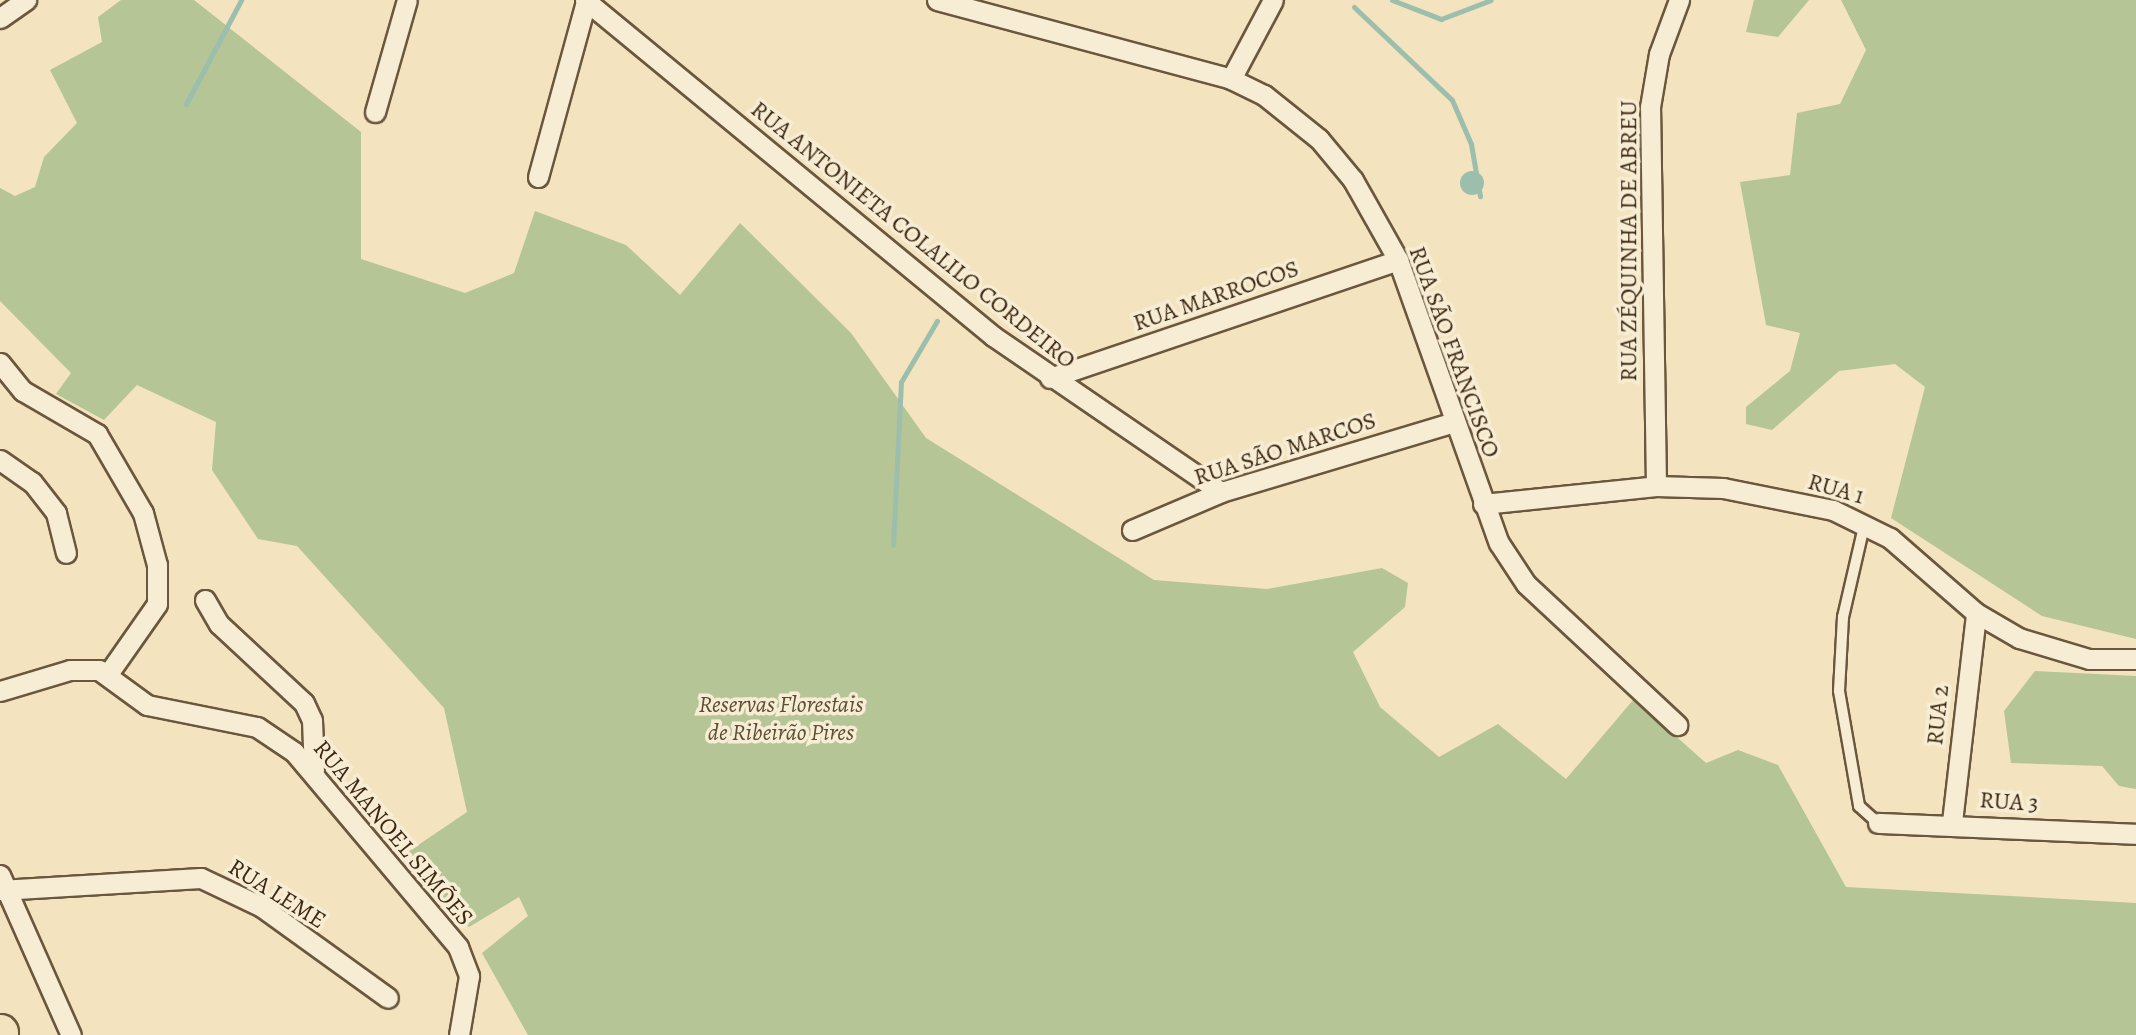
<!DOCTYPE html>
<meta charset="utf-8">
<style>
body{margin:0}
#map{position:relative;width:2136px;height:1035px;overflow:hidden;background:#f3e3be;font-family:Alegreya,serif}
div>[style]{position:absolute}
.green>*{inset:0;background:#b5c596}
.water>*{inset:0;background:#9cbead}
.round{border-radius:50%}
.stream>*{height:5px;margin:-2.5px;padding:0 2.5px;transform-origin:2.5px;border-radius:2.5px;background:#9cbead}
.roads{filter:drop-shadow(2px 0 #6b573d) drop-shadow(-2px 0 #6b573d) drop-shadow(0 2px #6b573d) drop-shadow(0 -2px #6b573d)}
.lane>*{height:10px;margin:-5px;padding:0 5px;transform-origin:5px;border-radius:5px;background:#f7edd5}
.street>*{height:19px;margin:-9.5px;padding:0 9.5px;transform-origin:9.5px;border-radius:9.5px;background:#f7edd5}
.highway>*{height:35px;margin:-17.5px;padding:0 17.5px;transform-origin:17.5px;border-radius:17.5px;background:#f3e3be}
span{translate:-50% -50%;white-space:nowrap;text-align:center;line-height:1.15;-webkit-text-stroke:7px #f7edd5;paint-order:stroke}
.street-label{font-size:24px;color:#3e2812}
.park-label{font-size:24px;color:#5c4f33;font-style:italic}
</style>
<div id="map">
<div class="green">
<i style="clip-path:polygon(121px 0,194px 0,361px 132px,361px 259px,465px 293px,514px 273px,535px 211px,626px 245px,680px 295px,740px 223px,851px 333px,926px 438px,1154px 580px,1267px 589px,1382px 568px,1408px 583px,1405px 607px,1353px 652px,1380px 707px,1439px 757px,1498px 724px,1566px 779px,1634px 699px,1706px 763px,1738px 750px,1778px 765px,1846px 887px,2136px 903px,2136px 1035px,528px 1035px,482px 953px,528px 916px,519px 897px,469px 927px,416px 882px,405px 854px,467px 812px,444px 708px,297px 546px,258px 539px,212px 470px,216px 422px,137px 385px,104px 420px,56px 394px,71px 373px,0 301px,0 188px,15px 196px,35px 187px,44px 157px,77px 123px,50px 70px,102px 42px,98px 17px)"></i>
<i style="clip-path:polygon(1754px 0,1809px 0,1778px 37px,1746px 32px)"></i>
<i style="clip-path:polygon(1841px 0,2136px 0,2136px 639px,2042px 616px,1891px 518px,1925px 387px,1895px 364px,1839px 371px,1772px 430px,1746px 424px,1746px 407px,1790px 371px,1800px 333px,1766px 325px,1740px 182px,1790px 175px,1797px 113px,1840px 104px,1866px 50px)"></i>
<i style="clip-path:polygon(2035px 671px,2136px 676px,2136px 789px,2119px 786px,2102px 766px,2011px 763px,2004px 711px)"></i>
</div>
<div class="water">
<i class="round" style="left:1460px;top:171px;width:24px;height:24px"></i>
</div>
<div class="stream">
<i style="left:1392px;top:0;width:53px;rotate:21.2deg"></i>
<i style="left:1441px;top:19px;width:53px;rotate:-20.8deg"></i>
<i style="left:1354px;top:7px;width:135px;rotate:43.5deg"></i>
<i style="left:1452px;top:100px;width:48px;rotate:66.6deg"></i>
<i style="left:1471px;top:144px;width:53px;rotate:80.2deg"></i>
<i style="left:186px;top:104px;width:118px;rotate:-62.1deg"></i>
<i style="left:893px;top:545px;width:163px;rotate:-87.2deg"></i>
<i style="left:901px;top:382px;width:71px;rotate:-59.5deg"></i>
</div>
<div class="roads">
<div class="lane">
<i style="left:1865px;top:522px;width:98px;rotate:103deg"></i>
<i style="left:1843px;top:617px;width:74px;rotate:93.1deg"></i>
<i style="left:1839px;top:691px;width:117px;rotate:80.1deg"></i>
<i style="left:1859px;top:806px;width:25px;rotate:42deg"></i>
</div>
<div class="street">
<i style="left:585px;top:0;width:529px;rotate:39.47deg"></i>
<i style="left:993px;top:336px;width:276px;rotate:34.4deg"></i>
<i style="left:937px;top:0;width:304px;rotate:15deg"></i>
<i style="left:1231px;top:79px;width:37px;rotate:26deg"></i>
<i style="left:1264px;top:95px;width:70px;rotate:38.7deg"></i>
<i style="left:1319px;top:139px;width:53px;rotate:50.3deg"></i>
<i style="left:1353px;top:180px;width:92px;rotate:60.6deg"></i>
<i style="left:1398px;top:260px;width:300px;rotate:70.4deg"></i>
<i style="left:1499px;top:543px;width:49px;rotate:56.6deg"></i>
<i style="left:1526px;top:584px;width:207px;rotate:43deg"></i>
<i style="left:0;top:18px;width:32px;rotate:-35deg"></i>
<i style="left:1231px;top:79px;width:89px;rotate:-62deg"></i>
<i style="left:375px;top:112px;width:116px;rotate:-74.1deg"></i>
<i style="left:538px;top:177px;width:182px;rotate:-74.7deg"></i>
<i style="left:0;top:363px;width:36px;rotate:51deg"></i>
<i style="left:23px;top:391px;width:86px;rotate:30.2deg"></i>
<i style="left:97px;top:434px;width:91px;rotate:59.8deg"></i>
<i style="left:143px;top:513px;width:54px;rotate:74.9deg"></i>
<i style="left:157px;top:565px;width:39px;rotate:90deg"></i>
<i style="left:157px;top:604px;width:85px;rotate:125deg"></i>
<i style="left:1050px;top:378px;width:367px;rotate:-18.7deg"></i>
<i style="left:0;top:460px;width:39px;rotate:35deg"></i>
<i style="left:32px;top:482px;width:39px;rotate:52deg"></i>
<i style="left:56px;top:513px;width:41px;rotate:76deg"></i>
<i style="left:1656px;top:486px;width:379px;rotate:-90.9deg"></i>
<i style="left:1650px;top:107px;width:54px;rotate:-80.4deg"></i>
<i style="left:1659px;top:54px;width:58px;rotate:-69.7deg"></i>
<i style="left:1483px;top:504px;width:174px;rotate:-5.9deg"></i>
<i style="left:1656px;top:486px;width:67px;rotate:1.7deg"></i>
<i style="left:1723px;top:488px;width:112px;rotate:11.3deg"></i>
<i style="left:1833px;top:510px;width:64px;rotate:26.2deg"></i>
<i style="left:1890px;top:538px;width:114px;rotate:41.1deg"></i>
<i style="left:1976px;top:613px;width:50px;rotate:30.2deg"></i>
<i style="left:2019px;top:638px;width:73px;rotate:16.7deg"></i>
<i style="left:2089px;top:659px;width:47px"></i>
<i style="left:1132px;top:530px;width:97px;rotate:-23.1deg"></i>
<i style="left:1221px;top:492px;width:244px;rotate:-16.7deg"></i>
<i style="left:205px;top:600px;width:28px;rotate:60deg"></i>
<i style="left:219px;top:624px;width:116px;rotate:42.9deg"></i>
<i style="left:304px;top:703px;width:19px;rotate:65deg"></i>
<i style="left:312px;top:720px;width:51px;rotate:87.8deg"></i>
<i style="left:0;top:691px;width:73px;rotate:-16.7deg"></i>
<i style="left:70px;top:670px;width:29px"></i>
<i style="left:99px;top:670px;width:59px;rotate:36.1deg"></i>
<i style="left:147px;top:705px;width:112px;rotate:11.3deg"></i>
<i style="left:257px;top:727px;width:45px;rotate:34deg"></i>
<i style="left:294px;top:752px;width:255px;rotate:49.9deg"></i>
<i style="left:458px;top:947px;width:31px;rotate:69deg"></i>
<i style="left:469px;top:976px;width:60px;rotate:99.6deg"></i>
<i style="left:1952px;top:822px;width:210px;rotate:-83.4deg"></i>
<i style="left:1878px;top:823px;width:258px;rotate:2.4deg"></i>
<i style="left:0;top:875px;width:175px;rotate:66.1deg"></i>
<i style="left:0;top:890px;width:201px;rotate:-3.4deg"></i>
<i style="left:201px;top:878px;width:68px;rotate:25.4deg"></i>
<i style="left:262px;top:907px;width:155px;rotate:35.8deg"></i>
</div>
<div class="highway">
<i style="left:0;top:1032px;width:3px;rotate:90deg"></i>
</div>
</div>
<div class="street-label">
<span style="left:913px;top:235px;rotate:39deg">RUA ANTONIETA COLALILO CORDEIRO</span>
<span style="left:1629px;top:241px;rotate:-90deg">RUA ZÉQUINHA DE ABREU</span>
<span style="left:1216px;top:296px;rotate:-19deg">RUA MARROCOS</span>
<span style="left:1454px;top:352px;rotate:70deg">RUA SÃO FRANCISCO</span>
<span style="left:1285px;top:449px;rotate:-18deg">RUA SÃO MARCOS</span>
<span style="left:1836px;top:489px;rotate:16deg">RUA 1</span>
<span style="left:1938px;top:715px;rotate:-84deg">RUA 2</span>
<span style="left:2009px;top:802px;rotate:4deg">RUA 3</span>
<span style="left:393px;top:833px;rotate:50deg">RUA MANOEL SIMÕES</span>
<span style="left:277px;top:894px;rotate:32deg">RUA LEME</span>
</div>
<div class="park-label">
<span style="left:781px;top:719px">Reservas Florestais<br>de Ribeirão Pires</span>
</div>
</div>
